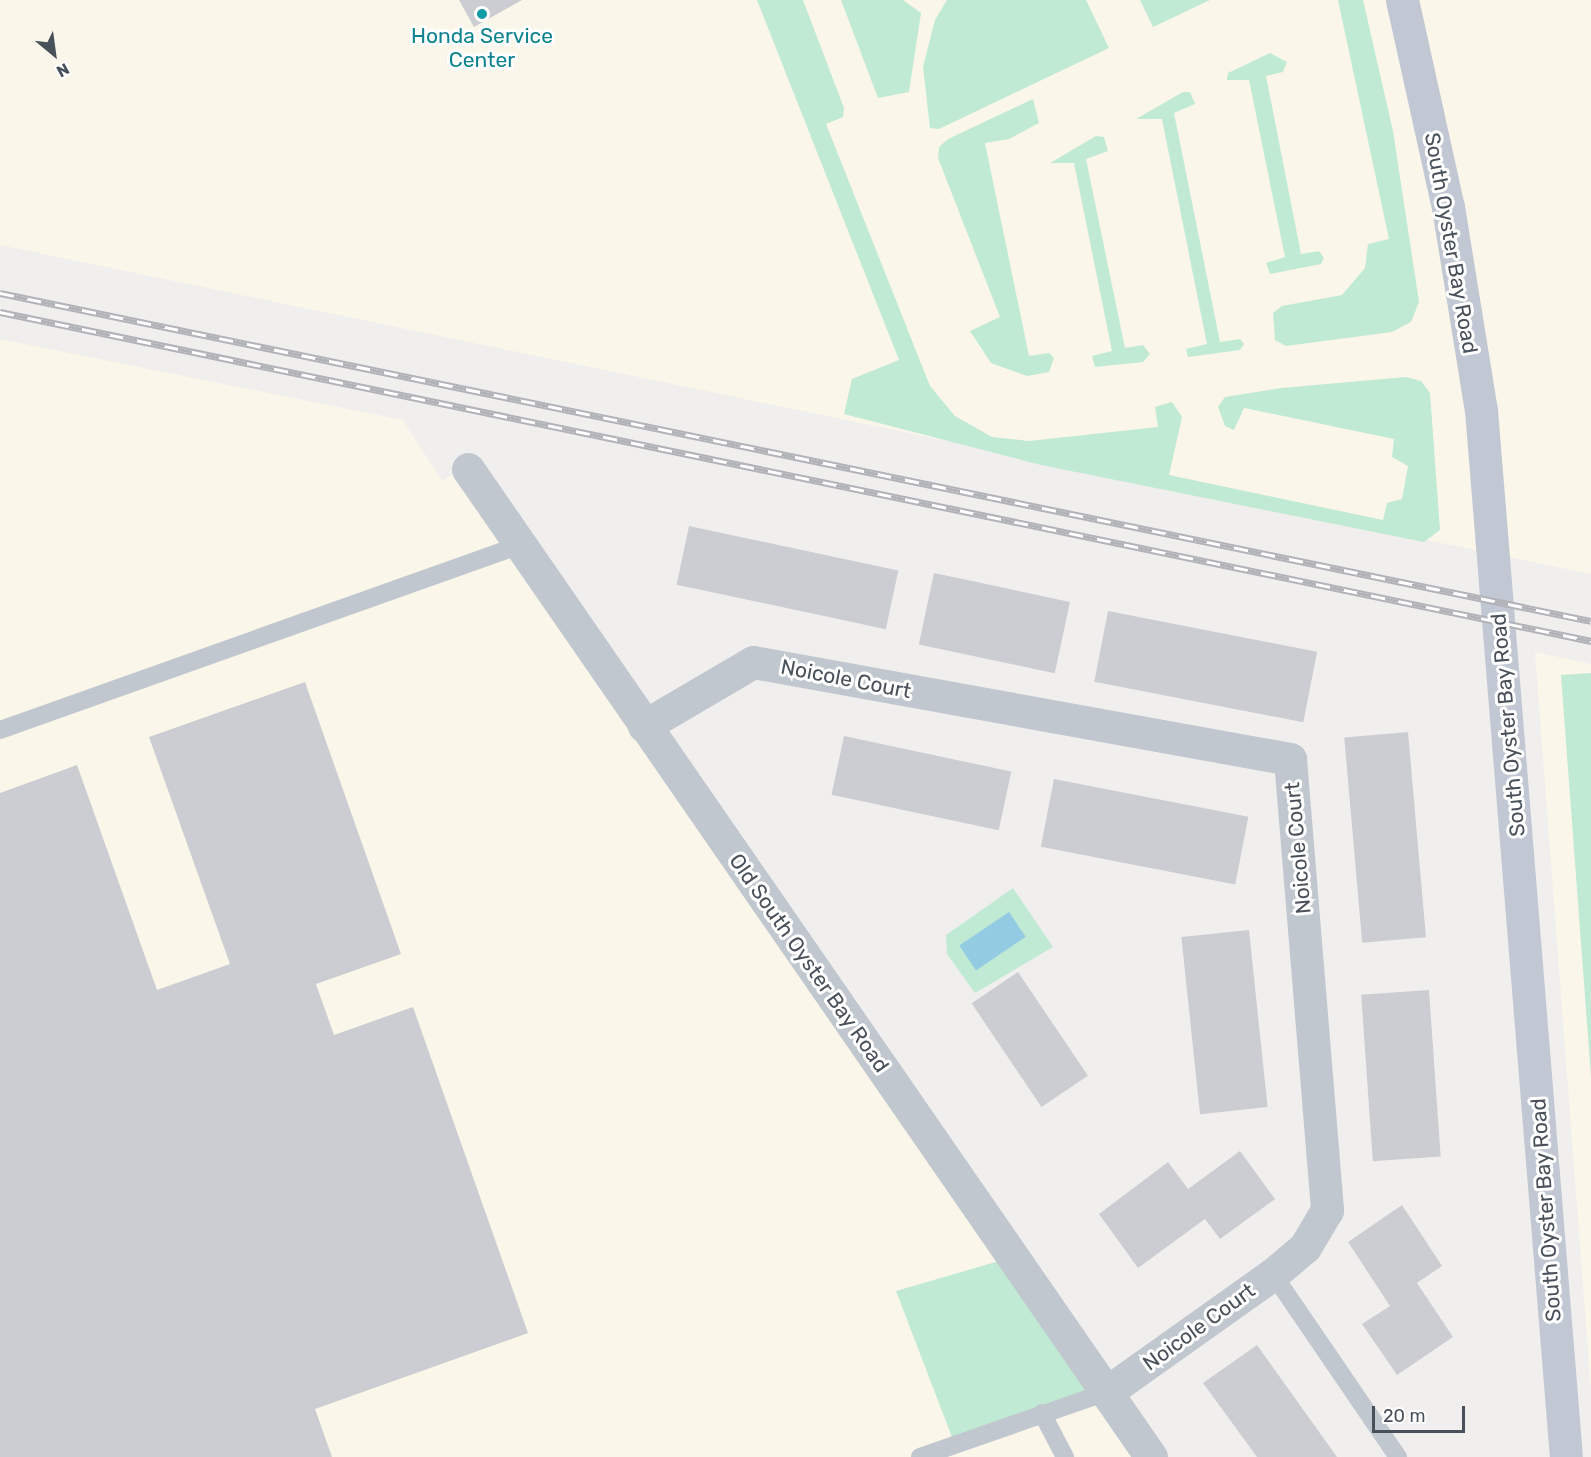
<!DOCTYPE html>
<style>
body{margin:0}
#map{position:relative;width:1591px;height:1457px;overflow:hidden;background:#f1efee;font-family:Rubik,sans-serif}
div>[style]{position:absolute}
.commercial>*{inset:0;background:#faf6e9}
.green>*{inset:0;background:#c1ead4}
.water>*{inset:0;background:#93cbe2;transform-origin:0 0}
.building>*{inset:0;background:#cccdd2;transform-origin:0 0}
.lane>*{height:18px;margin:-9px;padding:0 9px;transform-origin:9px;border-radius:9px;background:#c0c7cf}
.street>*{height:33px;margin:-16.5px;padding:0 16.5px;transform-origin:16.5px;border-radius:16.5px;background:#c0c7cf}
.secondary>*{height:33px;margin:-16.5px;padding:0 16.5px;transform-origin:16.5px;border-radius:16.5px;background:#c1c8d3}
.rail>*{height:7px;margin-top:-3.5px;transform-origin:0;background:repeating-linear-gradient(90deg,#fff 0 14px,#b1b3b8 0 28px);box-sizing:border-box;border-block:2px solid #b1b3b8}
.dots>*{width:16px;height:16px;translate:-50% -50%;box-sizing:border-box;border:3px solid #fff;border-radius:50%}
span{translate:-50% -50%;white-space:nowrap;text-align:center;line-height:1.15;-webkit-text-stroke:6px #fff;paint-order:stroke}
.culture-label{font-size:21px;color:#0d838f}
.street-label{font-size:21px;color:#48505a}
.north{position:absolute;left:24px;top:24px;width:60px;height:60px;-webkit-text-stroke:4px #fff;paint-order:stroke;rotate:151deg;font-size:16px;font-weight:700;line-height:24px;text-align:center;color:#48505a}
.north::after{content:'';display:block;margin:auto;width:21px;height:27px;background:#48505a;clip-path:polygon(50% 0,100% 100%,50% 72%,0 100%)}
.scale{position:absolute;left:1372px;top:1406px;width:93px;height:27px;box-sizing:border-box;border:3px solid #48505a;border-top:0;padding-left:8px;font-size:18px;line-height:21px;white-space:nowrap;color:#48505a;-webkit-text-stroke:4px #fff;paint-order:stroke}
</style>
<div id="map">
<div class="commercial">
<i style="clip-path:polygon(0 0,1591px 0,1591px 574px,0 245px)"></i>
<i style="clip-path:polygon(0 339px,403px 420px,442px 481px,475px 461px,1162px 1457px,0 1457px)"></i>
<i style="clip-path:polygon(1535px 652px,1591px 664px,1591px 1390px)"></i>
</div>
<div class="green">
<i style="clip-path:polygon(757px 0,803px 0,844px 108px,843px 117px,826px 124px,930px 386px,955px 416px,992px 437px,1029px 441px,1158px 427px,1155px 407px,1172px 402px,1182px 417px,1169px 475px,1383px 520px,1387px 503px,1402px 499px,1408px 466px,1392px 457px,1394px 439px,1244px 408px,1234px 430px,1225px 426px,1218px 407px,1225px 397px,1281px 388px,1406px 377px,1421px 381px,1430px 393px,1440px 530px,1424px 542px,1041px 465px,844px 414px,852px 379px,899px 360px)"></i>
<i style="clip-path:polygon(841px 0,903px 0,921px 13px,909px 92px,878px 98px)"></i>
<i style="clip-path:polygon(947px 0,1086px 0,1109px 48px,939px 129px,930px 128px,923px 67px,935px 20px)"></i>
<i style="clip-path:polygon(1140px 0,1210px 0,1153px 27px)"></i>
<i style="clip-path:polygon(1338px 0,1363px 0,1393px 131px,1419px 302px,1411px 322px,1392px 332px,1286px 346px,1275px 340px,1273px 313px,1282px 306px,1342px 295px,1365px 268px,1368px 244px,1389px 239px)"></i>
<i style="clip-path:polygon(1270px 53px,1287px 62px,1283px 72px,1266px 76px,1301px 254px,1319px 251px,1324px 258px,1321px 264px,1270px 274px,1266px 263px,1285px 257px,1249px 80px,1227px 80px,1228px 73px)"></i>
<i style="clip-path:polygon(1183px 92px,1190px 92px,1195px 104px,1174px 113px,1220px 342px,1240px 339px,1244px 344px,1240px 350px,1188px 357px,1186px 349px,1207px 344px,1162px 119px,1136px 119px)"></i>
<i style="clip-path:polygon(1033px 99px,1039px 123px,1009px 139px,985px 143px,1029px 356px,1049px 353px,1054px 358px,1049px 372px,1027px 376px,991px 363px,970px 331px,1000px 317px,938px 158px,939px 147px,948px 139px)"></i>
<i style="clip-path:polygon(1096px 136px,1104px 137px,1108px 151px,1086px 159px,1125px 348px,1143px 345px,1150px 354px,1143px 362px,1095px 367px,1092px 356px,1112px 351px,1074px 163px,1050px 163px)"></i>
<i style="clip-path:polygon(1591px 673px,1591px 1077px,1561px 675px)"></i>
<i style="clip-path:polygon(1013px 888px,1053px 947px,975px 993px,947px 954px,946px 935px)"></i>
<i style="clip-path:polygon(1013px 1257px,1107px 1392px,955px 1445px,896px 1291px)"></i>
</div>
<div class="water">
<i style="left:1009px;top:912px;width:30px;height:60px;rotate:56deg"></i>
</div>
<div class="building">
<i style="clip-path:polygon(459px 0,522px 0,474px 27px)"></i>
<i style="left:689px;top:526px;width:214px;height:60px;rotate:12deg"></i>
<i style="left:934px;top:573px;width:139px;height:73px;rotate:12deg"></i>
<i style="left:1108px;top:611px;width:213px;height:72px;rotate:11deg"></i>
<i style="clip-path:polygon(305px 682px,401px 954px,316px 984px,334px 1035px,413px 1007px,528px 1333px,315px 1409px,332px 1457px,0 1457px,0 793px,77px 765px,157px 990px,230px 964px,149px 737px)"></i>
<i style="left:1408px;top:732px;width:206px;height:64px;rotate:85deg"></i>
<i style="left:844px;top:736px;width:171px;height:60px;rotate:12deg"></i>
<i style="left:1054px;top:779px;width:198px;height:69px;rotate:11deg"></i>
<i style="left:1249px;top:930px;width:178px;height:68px;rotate:84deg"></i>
<i style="left:1018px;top:972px;width:125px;height:56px;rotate:56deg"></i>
<i style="left:1429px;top:990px;width:167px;height:68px;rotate:86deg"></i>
<i style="clip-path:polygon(1240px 1151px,1275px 1199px,1220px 1239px,1205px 1219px,1138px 1268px,1099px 1214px,1168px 1162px,1188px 1189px)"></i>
<i style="clip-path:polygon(1402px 1205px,1442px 1266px,1417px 1283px,1453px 1337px,1397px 1375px,1362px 1324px,1390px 1306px,1348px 1242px)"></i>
<i style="clip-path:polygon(1257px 1345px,1337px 1457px,1257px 1457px,1203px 1383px)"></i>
</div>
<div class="lane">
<i style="left:0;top:730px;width:552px;rotate:-19.58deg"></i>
<i style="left:1273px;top:1274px;width:222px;rotate:55.7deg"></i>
<i style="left:1042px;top:1413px;width:50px;rotate:62.4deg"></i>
<i style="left:920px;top:1457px;width:198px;rotate:-19.2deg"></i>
</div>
<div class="street">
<i style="left:468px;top:469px;width:1201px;rotate:55.34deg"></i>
<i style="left:644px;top:726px;width:126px;rotate:-30.4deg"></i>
<i style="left:753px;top:662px;width:546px;rotate:10.24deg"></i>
<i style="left:1290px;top:759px;width:453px;rotate:85.3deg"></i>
<i style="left:1327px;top:1210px;width:43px;rotate:120.7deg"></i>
<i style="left:1305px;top:1247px;width:42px;rotate:139.8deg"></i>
<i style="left:1273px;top:1274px;width:204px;rotate:144.6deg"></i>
</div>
<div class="secondary">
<i style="left:1402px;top:0;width:212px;rotate:77.5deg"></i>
<i style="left:1448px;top:207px;width:206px;rotate:80.8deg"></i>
<i style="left:1481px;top:410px;width:1050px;rotate:85.36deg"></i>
</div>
<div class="rail">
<i style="left:0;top:293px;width:1624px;rotate:11.65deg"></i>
<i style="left:0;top:312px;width:1625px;rotate:11.68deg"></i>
</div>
<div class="dots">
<i style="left:482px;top:14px;background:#0f9aa8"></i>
</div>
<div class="culture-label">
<span style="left:482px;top:48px">Honda Service<br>Center</span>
</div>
<div class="street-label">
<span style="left:1451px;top:243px;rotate:80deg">South Oyster Bay Road</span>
<span style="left:846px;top:679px;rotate:11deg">Noicole Court</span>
<span style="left:1508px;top:725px;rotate:-95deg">South Oyster Bay Road</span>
<span style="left:1298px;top:848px;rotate:-95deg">Noicole Court</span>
<span style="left:809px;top:963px;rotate:55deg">Old South Oyster Bay Road</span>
<span style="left:1546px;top:1210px;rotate:-94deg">South Oyster Bay Road</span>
<span style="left:1199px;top:1327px;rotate:-36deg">Noicole Court</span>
</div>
<div class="north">N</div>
<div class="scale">20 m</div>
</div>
